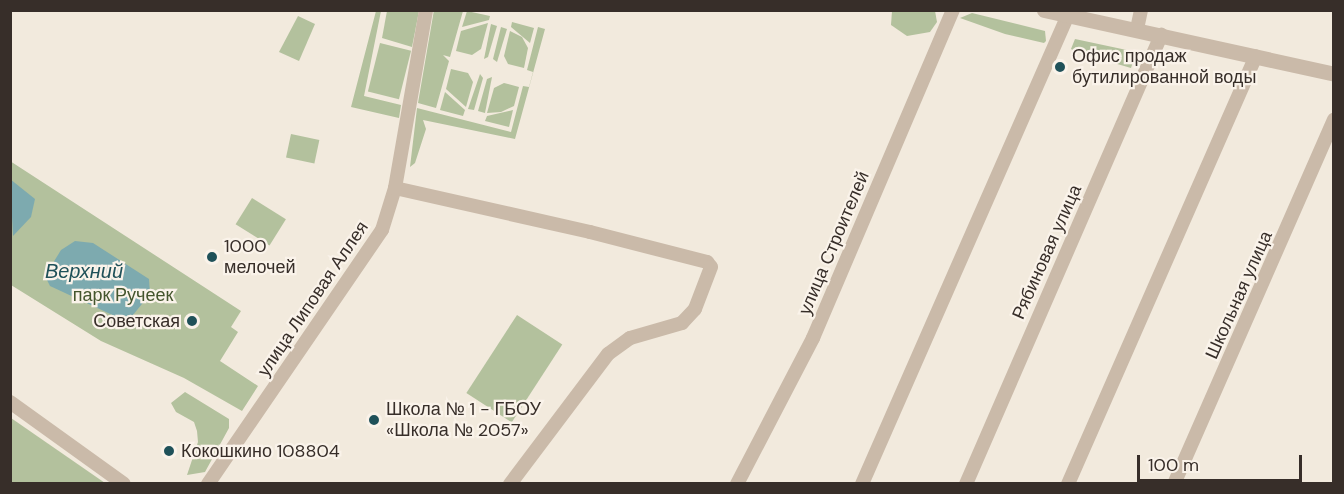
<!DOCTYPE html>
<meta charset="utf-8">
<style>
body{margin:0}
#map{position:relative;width:1344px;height:494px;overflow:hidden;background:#f2eadd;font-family:"DM Sans",sans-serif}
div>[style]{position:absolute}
.green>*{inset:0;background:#b3c19d;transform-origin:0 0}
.water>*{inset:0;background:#7daaaf}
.minor>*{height:14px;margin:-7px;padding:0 7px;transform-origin:7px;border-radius:7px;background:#cabaa9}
.tertiary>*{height:15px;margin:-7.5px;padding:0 7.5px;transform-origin:7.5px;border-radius:7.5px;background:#cabaa9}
.dots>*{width:16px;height:16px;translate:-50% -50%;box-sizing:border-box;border:3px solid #faf3ea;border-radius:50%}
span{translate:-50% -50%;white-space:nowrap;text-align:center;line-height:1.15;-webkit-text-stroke:4.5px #faf3ea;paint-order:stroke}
.poi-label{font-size:18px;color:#372e29}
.left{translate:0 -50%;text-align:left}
.right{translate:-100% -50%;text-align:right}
.street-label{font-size:18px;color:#372e29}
.park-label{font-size:18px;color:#44552d}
.water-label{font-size:20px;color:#1f5159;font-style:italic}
.frame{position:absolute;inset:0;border:12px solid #372e29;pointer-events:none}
.scale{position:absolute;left:1137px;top:455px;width:165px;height:27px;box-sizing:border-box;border:3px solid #372e29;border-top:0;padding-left:8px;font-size:18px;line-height:21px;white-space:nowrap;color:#372e29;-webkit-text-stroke:4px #faf3ea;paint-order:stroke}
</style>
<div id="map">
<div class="green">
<i style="clip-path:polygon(434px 10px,463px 11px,450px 57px,443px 55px,449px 61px,436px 108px,418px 103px)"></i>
<i style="clip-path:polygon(376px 11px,381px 11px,364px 96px,401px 105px,399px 118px,351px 107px)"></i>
<i style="clip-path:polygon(387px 11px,419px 11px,412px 47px,382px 38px)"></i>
<i style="clip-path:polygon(467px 11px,490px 16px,489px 20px,462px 27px)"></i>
<i style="clip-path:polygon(892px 11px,935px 11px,937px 22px,930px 32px,907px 36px,891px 25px)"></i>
<i style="clip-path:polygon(972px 13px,1045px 31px,1046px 41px,1044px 43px,1005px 34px,960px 18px)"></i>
<i style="clip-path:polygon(298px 16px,315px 24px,299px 61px,279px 52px)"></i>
<i style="clip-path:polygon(512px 22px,534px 28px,530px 43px,511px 27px)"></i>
<i style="clip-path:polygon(488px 23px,481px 49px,472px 55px,456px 51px,461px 31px)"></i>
<i style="clip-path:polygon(491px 24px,497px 26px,488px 57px,484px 59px)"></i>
<i style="clip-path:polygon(501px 27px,507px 29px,497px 62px,493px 59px)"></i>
<i style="clip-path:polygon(538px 27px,545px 29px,515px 139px,423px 120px,426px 129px,415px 163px,410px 167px,417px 108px,511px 132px,523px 86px,529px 87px,533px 72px,527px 70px)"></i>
<i style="clip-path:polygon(510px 31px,522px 37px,528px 48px,524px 68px,508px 64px,504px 56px)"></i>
<i style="clip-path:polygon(1075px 39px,1136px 52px,1131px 68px,1076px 52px,1071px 49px)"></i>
<i style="left:380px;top:43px;width:32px;height:50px;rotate:14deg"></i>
<i style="clip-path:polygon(451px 69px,468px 73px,473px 82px,466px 107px,446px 89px)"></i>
<i style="clip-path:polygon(480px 74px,483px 78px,474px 110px,468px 109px)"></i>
<i style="clip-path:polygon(492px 77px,485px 113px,478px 111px,487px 79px)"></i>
<i style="clip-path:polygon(504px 83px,519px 87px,514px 106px,501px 112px,487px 113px,494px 88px)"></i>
<i style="clip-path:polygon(445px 92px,465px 110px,463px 116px,440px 110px)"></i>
<i style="clip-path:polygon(513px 110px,509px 127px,485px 121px,487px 116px)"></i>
<i style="left:291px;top:134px;width:29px;height:24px;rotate:12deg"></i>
<i style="clip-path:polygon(10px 161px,241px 311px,231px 327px,238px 332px,220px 361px,258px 386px,242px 411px,184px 378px,101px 341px,11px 285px)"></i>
<i style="left:252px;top:198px;width:40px;height:31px;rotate:32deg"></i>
<i style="left:517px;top:315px;width:54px;height:93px;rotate:33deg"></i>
<i style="clip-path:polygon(185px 392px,229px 419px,229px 428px,205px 472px,187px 475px,198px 442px,197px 431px,194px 422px,176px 412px,171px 403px)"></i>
<i style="clip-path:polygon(10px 418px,11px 418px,105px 483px,11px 483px)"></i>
</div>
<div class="water">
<i style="clip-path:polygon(10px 179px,35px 199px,31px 217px,13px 236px)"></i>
<i style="clip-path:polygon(75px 241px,93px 243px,149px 279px,150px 294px,133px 315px,121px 319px,50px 286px,45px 276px,61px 250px)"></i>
</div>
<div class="minor">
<i style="left:1137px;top:29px;width:19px;rotate:-78deg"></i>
<i style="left:395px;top:188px;width:200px;rotate:12.7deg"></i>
<i style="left:590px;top:232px;width:121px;rotate:14.4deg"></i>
<i style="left:707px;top:262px;width:6px;rotate:51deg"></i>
<i style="left:711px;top:267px;width:45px;rotate:110.9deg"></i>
<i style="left:695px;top:309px;width:19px;rotate:133deg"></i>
<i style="left:682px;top:323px;width:54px;rotate:163.9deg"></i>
<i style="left:630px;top:338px;width:27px;rotate:144deg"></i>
<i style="left:608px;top:354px;width:163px;rotate:127deg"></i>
<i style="left:10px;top:402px;width:140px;rotate:35.7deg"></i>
<i style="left:208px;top:484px;width:308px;rotate:-55.6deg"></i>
<i style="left:382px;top:230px;width:44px;rotate:-72.8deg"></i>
<i style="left:395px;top:188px;width:181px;rotate:-80.1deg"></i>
<i style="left:737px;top:484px;width:165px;rotate:-62.5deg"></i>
<i style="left:813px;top:338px;width:357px;rotate:-66.9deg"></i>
<i style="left:862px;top:484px;width:512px;rotate:-66.29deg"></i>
<i style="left:966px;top:484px;width:490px;rotate:-66.5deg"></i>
<i style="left:1068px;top:484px;width:467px;rotate:-66.3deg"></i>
<i style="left:1174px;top:484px;width:398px;rotate:-66.3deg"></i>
</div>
<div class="tertiary">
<i style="left:1044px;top:10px;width:297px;rotate:12.4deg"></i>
</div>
<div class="dots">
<i style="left:1060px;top:67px;background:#1f5159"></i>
<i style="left:212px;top:257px;background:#1f5159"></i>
<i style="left:192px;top:321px;background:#1f5159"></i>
<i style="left:374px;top:420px;background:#1f5159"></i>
<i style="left:169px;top:451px;background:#1f5159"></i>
</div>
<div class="poi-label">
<span class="left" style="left:1072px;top:67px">Офис продаж<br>бутилированной воды</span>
<span class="left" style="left:224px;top:257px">1000<br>мелочей</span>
<span class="right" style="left:180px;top:321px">Советская</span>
<span class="left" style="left:386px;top:420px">Школа № 1 - ГБОУ<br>«Школа № 2057»</span>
<span class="left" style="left:181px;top:451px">Кокошкино 108804</span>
</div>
<div class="street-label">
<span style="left:834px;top:243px;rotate:-67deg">улица Строителей</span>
<span style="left:1047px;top:252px;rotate:-66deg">Рябиновая улица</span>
<span style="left:1239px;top:295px;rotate:-66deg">Школьная улица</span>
<span style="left:313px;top:299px;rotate:-56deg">улица Липовая Аллея</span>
</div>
<div class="park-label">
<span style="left:123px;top:295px">парк Ручеек</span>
</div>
<div class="water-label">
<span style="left:84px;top:271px">Верхний</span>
</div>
<div class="frame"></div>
<div class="scale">100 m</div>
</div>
